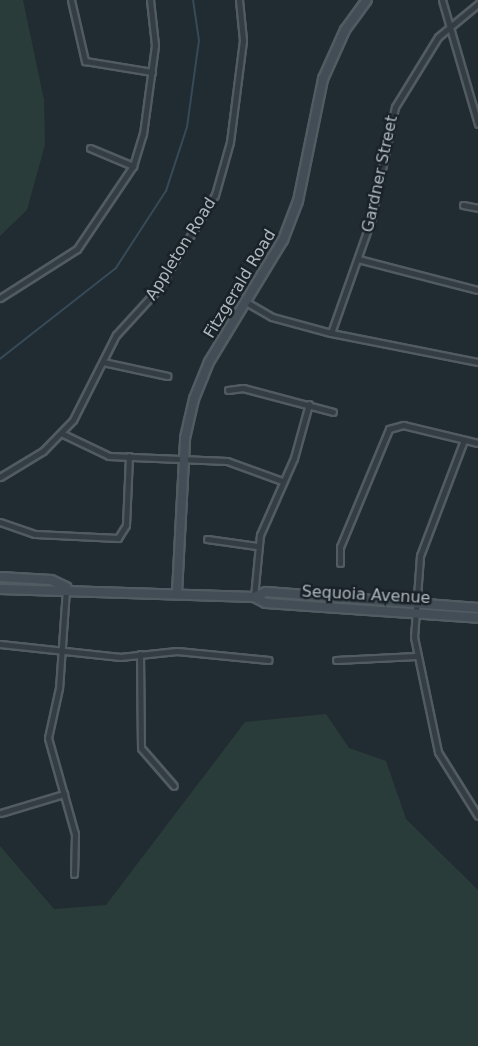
<!DOCTYPE html>
<style>
body{margin:0}
#map{position:relative;width:478px;height:1046px;overflow:hidden;background:#212b32;font-family:"DejaVu Sans",sans-serif}
div>[style]{position:absolute}
.green>*{inset:0;background:#2a3c39}
.stream>*{height:1.5px;margin:-0.75px;padding:0 0.75px;transform-origin:0.75px;border-radius:0.75px;background:#364a58}
.roads{filter:drop-shadow(2px 0 #515b61) drop-shadow(-2px 0 #515b61) drop-shadow(0 2px #515b61) drop-shadow(0 -2px #515b61)}
.street>*{height:5px;margin:-2.5px;padding:0 2.5px;transform-origin:2.5px;border-radius:2.5px;background:#343d43}
.secondary>*{height:8px;margin:-4px;padding:0 4px;transform-origin:4px;border-radius:4px;background:#424d56}
span{translate:-50% -50%;white-space:nowrap;text-align:center;line-height:1.15;-webkit-text-stroke:5px #1a2228;paint-order:stroke}
.street-label{font-size:16px;color:#aeb8c0}
</style>
<div id="map">
<div class="green">
<i style="clip-path:polygon(0 0,23px 0,44px 100px,45px 145px,27px 210px,0 236px)"></i>
<i style="clip-path:polygon(326px 714px,349px 748px,386px 761px,406px 819px,478px 890px,478px 1046px,0 1046px,0 846px,54px 909px,106px 905px,245px 722px)"></i>
</div>
<div class="stream">
<i style="left:0;top:359px;width:147px;rotate:-38.1deg"></i>
<i style="left:116px;top:268px;width:92px;rotate:-57deg"></i>
<i style="left:166px;top:191px;width:67px;rotate:-71.8deg"></i>
<i style="left:187px;top:127px;width:87px;rotate:-82.1deg"></i>
<i style="left:199px;top:41px;width:41px;rotate:-98.3deg"></i>
</div>
<div class="roads">
<div class="street">
<i style="left:71px;top:0;width:63px;rotate:77.1deg"></i>
<i style="left:85px;top:61px;width:68px;rotate:9.3deg"></i>
<i style="left:442px;top:0;width:129px;rotate:73.8deg"></i>
<i style="left:90px;top:148px;width:47px;rotate:22.7deg"></i>
<i style="left:463px;top:205px;width:15px;rotate:11deg"></i>
<i style="left:358px;top:259px;width:124px;rotate:14.5deg"></i>
<i style="left:0;top:298px;width:91px;rotate:-32.5deg"></i>
<i style="left:77px;top:249px;width:100px;rotate:-56deg"></i>
<i style="left:133px;top:166px;width:34px;rotate:-73deg"></i>
<i style="left:143px;top:134px;width:90px;rotate:-82.3deg"></i>
<i style="left:155px;top:45px;width:45px;rotate:-96.3deg"></i>
<i style="left:246px;top:302px;width:30px;rotate:30deg"></i>
<i style="left:272px;top:317px;width:61px;rotate:15.2deg"></i>
<i style="left:331px;top:333px;width:150px;rotate:11.2deg"></i>
<i style="left:331px;top:333px;width:123px;rotate:-70.5deg"></i>
<i style="left:372px;top:217px;width:112px;rotate:-78.2deg"></i>
<i style="left:395px;top:107px;width:82px;rotate:-58.4deg"></i>
<i style="left:438px;top:37px;width:52px;rotate:-39.5deg"></i>
<i style="left:103px;top:362px;width:66px;rotate:12.3deg"></i>
<i style="left:228px;top:390px;width:15px;rotate:-8deg"></i>
<i style="left:243px;top:388px;width:93px;rotate:14.9deg"></i>
<i style="left:63px;top:434px;width:51px;rotate:25.6deg"></i>
<i style="left:109px;top:456px;width:118px;rotate:2.4deg"></i>
<i style="left:227px;top:461px;width:59px;rotate:20deg"></i>
<i style="left:464px;top:440px;width:124px;rotate:110.8deg"></i>
<i style="left:420px;top:556px;width:81px;rotate:94.2deg"></i>
<i style="left:414px;top:637px;width:117px;rotate:78.2deg"></i>
<i style="left:438px;top:752px;width:75px;rotate:58deg"></i>
<i style="left:0;top:477px;width:50px;rotate:-31.2deg"></i>
<i style="left:43px;top:451px;width:43px;rotate:-45.9deg"></i>
<i style="left:73px;top:420px;width:95px;rotate:-63.2deg"></i>
<i style="left:116px;top:335px;width:62px;rotate:-47.6deg"></i>
<i style="left:158px;top:289px;width:110px;rotate:-58.8deg"></i>
<i style="left:215px;top:195px;width:55px;rotate:-74.2deg"></i>
<i style="left:230px;top:142px;width:103px;rotate:-82.7deg"></i>
<i style="left:243px;top:40px;width:40px;rotate:-95.7deg"></i>
<i style="left:0;top:522px;width:37px;rotate:19deg"></i>
<i style="left:35px;top:534px;width:83px;rotate:2.8deg"></i>
<i style="left:118px;top:538px;width:15px;rotate:-58deg"></i>
<i style="left:126px;top:525px;width:69px;rotate:-87.5deg"></i>
<i style="left:207px;top:539px;width:50px;rotate:8deg"></i>
<i style="left:340px;top:563px;width:16px;rotate:-90deg"></i>
<i style="left:340px;top:547px;width:128px;rotate:-67.4deg"></i>
<i style="left:389px;top:429px;width:15px;rotate:-16deg"></i>
<i style="left:403px;top:425px;width:77px;rotate:13.5deg"></i>
<i style="left:66px;top:589px;width:99px;rotate:94deg"></i>
<i style="left:59px;top:688px;width:51px;rotate:102.4deg"></i>
<i style="left:48px;top:738px;width:100px;rotate:74.3deg"></i>
<i style="left:75px;top:834px;width:40px;rotate:91.4deg"></i>
<i style="left:254px;top:597px;width:62px;rotate:-84.5deg"></i>
<i style="left:260px;top:535px;width:84px;rotate:-66.2deg"></i>
<i style="left:294px;top:458px;width:56px;rotate:-74.5deg"></i>
<i style="left:0;top:644px;width:121px;rotate:6.2deg"></i>
<i style="left:120px;top:657px;width:57px;rotate:-6deg"></i>
<i style="left:177px;top:651px;width:92px;rotate:5.6deg"></i>
<i style="left:140px;top:654px;width:94px;rotate:89.4deg"></i>
<i style="left:141px;top:748px;width:50px;rotate:49deg"></i>
<i style="left:336px;top:660px;width:80px;rotate:-2.9deg"></i>
<i style="left:1px;top:813px;width:66px;rotate:-16.8deg"></i>
</div>
<div class="secondary">
<i style="left:0;top:577px;width:51px;rotate:3.4deg"></i>
<i style="left:51px;top:580px;width:17px;rotate:25deg"></i>
<i style="left:0;top:589px;width:254px;rotate:1.8deg"></i>
<i style="left:254px;top:597px;width:13px;rotate:27deg"></i>
<i style="left:266px;top:603px;width:213px;rotate:4deg"></i>
<i style="left:177px;top:593px;width:155px;rotate:-87deg"></i>
<i style="left:185px;top:438px;width:40px;rotate:-77deg"></i>
<i style="left:194px;top:399px;width:40px;rotate:-68deg"></i>
<i style="left:209px;top:362px;width:143px;rotate:-58.8deg"></i>
<i style="left:283px;top:240px;width:42px;rotate:-69deg"></i>
<i style="left:298px;top:201px;width:125px;rotate:-78.4deg"></i>
<i style="left:323px;top:79px;width:54px;rotate:-65.8deg"></i>
<i style="left:345px;top:30px;width:37px;rotate:-54deg"></i>
<i style="left:254px;top:597px;width:13px;rotate:-23deg"></i>
<i style="left:266px;top:592px;width:213px;rotate:4.3deg"></i>
</div>
</div>
<div class="street-label">
<span style="left:380px;top:174px;rotate:-78deg">Gardner Street</span>
<span style="left:181px;top:249px;rotate:-58deg">Appleton Road</span>
<span style="left:240px;top:284px;rotate:-59deg">Fitzgerald Road</span>
<span style="left:366px;top:595px;rotate:3deg">Sequoia Avenue</span>
</div>
</div>
